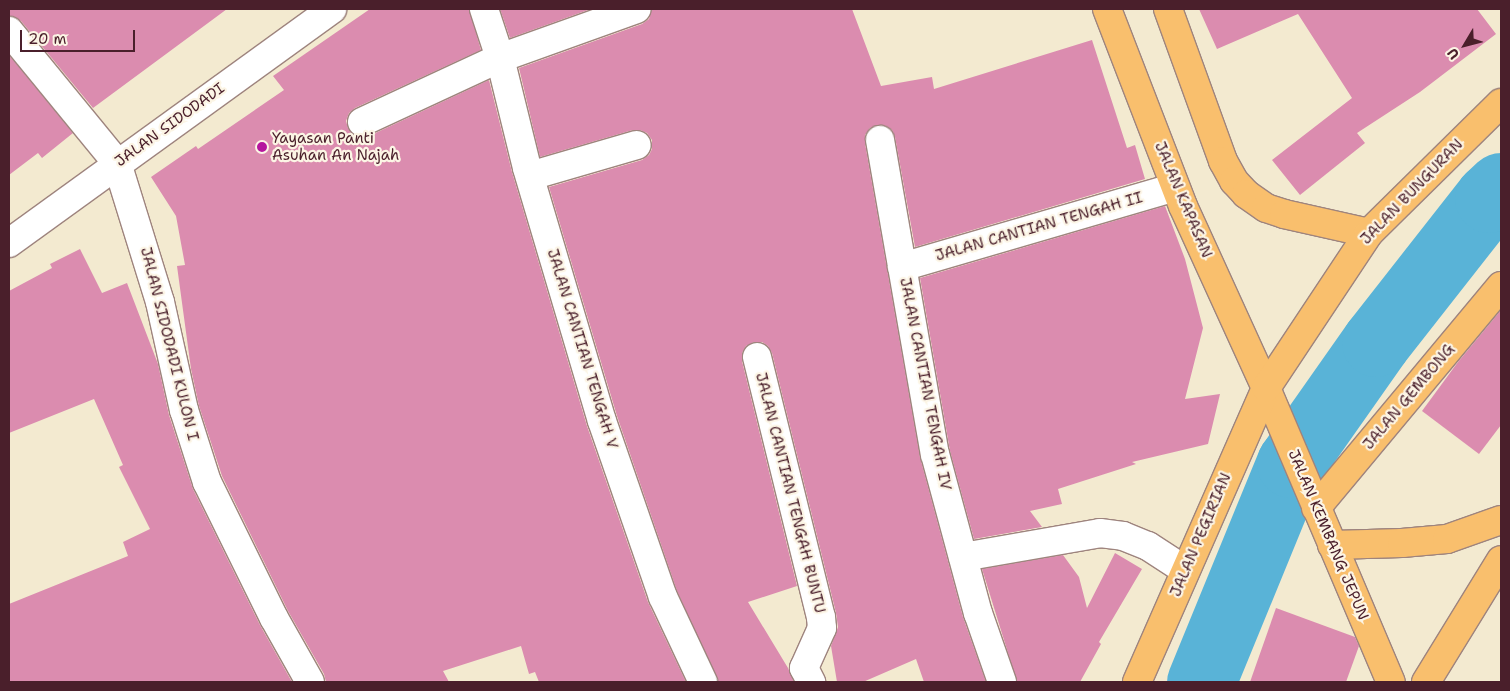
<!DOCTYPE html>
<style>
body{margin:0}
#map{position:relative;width:1510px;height:691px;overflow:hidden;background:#f3ead0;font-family:"Shantell Sans",sans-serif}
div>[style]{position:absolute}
.river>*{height:69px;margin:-34.5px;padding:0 34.5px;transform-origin:34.5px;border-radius:34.5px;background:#59b3d7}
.building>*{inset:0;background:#db8caf}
.roads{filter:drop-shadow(1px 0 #9e847e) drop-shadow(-1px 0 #9e847e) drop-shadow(0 1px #9e847e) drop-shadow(0 -1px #9e847e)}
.minor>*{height:28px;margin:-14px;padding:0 14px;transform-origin:14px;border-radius:14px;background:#fff}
.major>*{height:28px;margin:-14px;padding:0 14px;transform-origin:14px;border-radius:14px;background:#f9bf6d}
.dots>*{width:14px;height:14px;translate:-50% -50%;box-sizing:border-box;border:2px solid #fcf5e5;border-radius:50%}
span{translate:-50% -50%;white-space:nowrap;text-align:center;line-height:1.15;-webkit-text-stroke:4.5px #fcf5e5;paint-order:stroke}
.street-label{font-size:15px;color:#4a1f2b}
.poi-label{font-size:15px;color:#4a1f2b}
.left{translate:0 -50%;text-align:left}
.frame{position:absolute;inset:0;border:10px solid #4a1f2b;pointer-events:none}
.north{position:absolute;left:1440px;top:20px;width:50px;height:50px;-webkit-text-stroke:4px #fcf5e5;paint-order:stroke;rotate:233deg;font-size:14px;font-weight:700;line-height:20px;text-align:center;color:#4a1f2b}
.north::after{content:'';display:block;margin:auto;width:18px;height:22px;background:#4a1f2b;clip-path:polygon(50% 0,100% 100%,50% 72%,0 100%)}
.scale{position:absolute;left:20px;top:30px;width:115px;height:22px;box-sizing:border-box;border:2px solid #4a1f2b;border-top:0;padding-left:6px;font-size:15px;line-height:18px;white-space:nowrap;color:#4a1f2b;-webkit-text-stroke:4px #fcf5e5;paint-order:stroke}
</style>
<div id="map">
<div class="river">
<i style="left:1201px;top:682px;width:237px;rotate:-67.7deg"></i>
<i style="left:1291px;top:463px;width:148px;rotate:-54.9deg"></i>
<i style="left:1376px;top:342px;width:183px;rotate:-51.9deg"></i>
<i style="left:1489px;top:198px;width:16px;rotate:-43deg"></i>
</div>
<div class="building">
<i style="clip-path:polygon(9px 9px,227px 9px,93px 108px,21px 21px,9px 16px)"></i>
<i style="clip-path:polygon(370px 9px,469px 9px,481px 50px,355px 108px,349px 113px,346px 121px,348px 128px,353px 135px,361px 138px,369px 136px,489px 80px,512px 172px,587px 426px,648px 602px,686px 682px,539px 682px,535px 672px,529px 674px,521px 646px,443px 671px,449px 682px,326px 682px,324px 674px,288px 611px,222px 476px,199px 406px,191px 369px,177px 266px,185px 265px,176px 216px,151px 177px,196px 146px,198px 149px,284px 90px,273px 76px)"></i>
<i style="clip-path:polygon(500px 9px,591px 9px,510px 38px)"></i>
<i style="clip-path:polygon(652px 9px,852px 9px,881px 86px,932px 77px,934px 89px,1092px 40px,1127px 148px,1135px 145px,1145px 179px,915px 247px,895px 137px,892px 130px,886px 126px,878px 125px,870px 128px,865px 135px,865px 143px,920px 457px,963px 617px,986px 682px,924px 682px,916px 659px,863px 682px,837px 682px,831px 646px,838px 627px,836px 613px,772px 353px,768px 346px,762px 342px,754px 342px,746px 346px,742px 353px,742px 361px,797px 586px,748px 602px,788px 668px,794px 682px,718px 682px,677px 591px,617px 416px,549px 187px,642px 160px,649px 155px,652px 149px,652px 140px,647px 133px,640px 130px,633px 130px,540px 157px,519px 68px,642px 24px,649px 19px)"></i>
<i style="clip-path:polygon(1199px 9px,1477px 9px,1496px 34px,1420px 92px,1357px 133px,1365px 143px,1300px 195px,1272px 160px,1352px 98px,1298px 14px,1217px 49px)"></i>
<i style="clip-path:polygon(9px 55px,73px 133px,42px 158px,38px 153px,9px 175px)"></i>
<i style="clip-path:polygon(1165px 206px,1185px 259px,1203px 328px,1185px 399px,1220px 394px,1208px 444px,1132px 462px,1136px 464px,1058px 489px,1062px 504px,1030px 511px,1042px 527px,974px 539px,950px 451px,920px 278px)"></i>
<i style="clip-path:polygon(80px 249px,102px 293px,127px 283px,158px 364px,169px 415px,193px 489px,260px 625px,292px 682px,9px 682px,9px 604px,128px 556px,123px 542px,150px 529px,119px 467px,123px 465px,94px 399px,9px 433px,9px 291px,52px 268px,50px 264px)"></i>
<i style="clip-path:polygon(1501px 310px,1501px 425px,1479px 454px,1422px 411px,1458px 362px)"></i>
<i style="clip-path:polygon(1115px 553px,1142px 569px,1099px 642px,1101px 644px,1080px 682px,1017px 682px,982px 569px,1063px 555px,1079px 577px,1087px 608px)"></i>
<i style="clip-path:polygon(1276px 608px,1355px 637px,1359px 646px,1346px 682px,1250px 682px)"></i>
</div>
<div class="roads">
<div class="minor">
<i style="left:484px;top:9px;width:52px;rotate:71.9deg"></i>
<i style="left:500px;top:58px;width:113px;rotate:76.2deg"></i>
<i style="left:527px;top:168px;width:264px;rotate:73.5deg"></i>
<i style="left:602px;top:421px;width:186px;rotate:70.9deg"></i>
<i style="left:663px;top:597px;width:94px;rotate:64.8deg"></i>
<i style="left:9px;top:31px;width:171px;rotate:50.7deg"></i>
<i style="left:117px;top:163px;width:145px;rotate:72.8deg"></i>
<i style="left:160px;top:302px;width:111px;rotate:77.5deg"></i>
<i style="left:184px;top:410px;width:76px;rotate:72.3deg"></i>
<i style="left:207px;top:482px;width:152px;rotate:63.8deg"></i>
<i style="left:274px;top:618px;width:73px;rotate:60.6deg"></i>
<i style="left:362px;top:122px;width:152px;rotate:-24.9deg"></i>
<i style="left:500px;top:58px;width:145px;rotate:-19.7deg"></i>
<i style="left:880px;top:140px;width:319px;rotate:80.1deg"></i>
<i style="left:935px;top:454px;width:165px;rotate:74.9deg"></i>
<i style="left:978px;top:613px;width:73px;rotate:70.8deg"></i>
<i style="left:530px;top:176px;width:111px;rotate:-16.2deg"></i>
<i style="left:9px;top:243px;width:399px;rotate:-35.9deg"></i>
<i style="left:902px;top:267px;width:284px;rotate:-16.3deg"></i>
<i style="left:757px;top:357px;width:268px;rotate:76.2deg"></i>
<i style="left:821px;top:617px;width:11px;rotate:85deg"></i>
<i style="left:822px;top:628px;width:44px;rotate:114.2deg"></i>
<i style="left:804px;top:668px;width:16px;rotate:63deg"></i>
<i style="left:963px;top:557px;width:139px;rotate:-9.9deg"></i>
<i style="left:1100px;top:533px;width:23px;rotate:7deg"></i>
<i style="left:1123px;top:536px;width:27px;rotate:22deg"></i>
<i style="left:1148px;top:546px;width:44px;rotate:33deg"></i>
</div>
<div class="major">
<i style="left:1107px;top:9px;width:211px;rotate:68.9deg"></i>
<i style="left:1183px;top:206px;width:200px;rotate:65.5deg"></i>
<i style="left:1266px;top:388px;width:319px;rotate:67deg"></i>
<i style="left:1168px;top:9px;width:162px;rotate:70.1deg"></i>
<i style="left:1223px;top:161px;width:23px;rotate:61deg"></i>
<i style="left:1234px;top:181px;width:18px;rotate:47deg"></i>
<i style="left:1246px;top:194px;width:24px;rotate:35deg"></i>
<i style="left:1266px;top:208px;width:19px;rotate:18deg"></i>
<i style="left:1284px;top:214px;width:87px;rotate:12.6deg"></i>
<i style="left:1316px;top:508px;width:289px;rotate:-50.2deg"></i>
<i style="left:1332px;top:545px;width:70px;rotate:-1.6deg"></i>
<i style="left:1402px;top:543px;width:45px;rotate:-5.1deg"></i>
<i style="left:1447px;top:539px;width:57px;rotate:-19.4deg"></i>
<i style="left:1137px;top:682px;width:321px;rotate:-66.3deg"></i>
<i style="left:1266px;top:388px;width:186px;rotate:-56.4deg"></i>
<i style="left:1369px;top:233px;width:185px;rotate:-44.6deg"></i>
<i style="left:1426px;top:682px;width:143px;rotate:-58.4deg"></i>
</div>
</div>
<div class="dots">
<i style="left:262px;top:147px;background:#b5179e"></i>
</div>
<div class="street-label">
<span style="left:170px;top:125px;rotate:-36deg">JALAN SIDODADI</span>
<span style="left:1412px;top:192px;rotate:-46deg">JALAN BUNGURAN</span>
<span style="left:1183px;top:200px;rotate:67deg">JALAN KAPASAN</span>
<span style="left:1039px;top:227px;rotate:-16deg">JALAN CANTIAN TENGAH II</span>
<span style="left:169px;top:344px;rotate:76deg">JALAN SIDODADI KULON I</span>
<span style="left:582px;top:349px;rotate:73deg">JALAN CANTIAN TENGAH V</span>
<span style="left:925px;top:384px;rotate:79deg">JALAN CANTIAN TENGAH IV</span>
<span style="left:1409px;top:397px;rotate:-50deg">JALAN GEMBONG</span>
<span style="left:790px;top:493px;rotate:76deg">JALAN CANTIAN TENGAH BUNTU</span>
<span style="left:1201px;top:535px;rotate:-67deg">JALAN PEGIRIAN</span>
<span style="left:1328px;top:535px;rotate:67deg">JALAN KEMBANG JEPUN</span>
</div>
<div class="poi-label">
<span class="left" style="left:272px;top:147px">Yayasan Panti<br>Asuhan An Najah</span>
</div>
<div class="frame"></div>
<div class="north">U</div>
<div class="scale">20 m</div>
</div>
